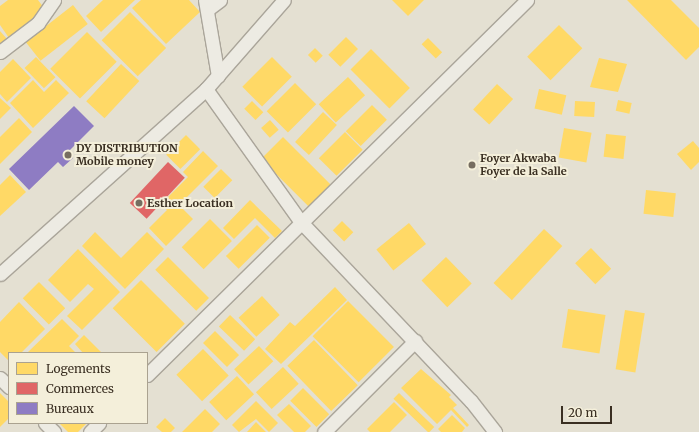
<!DOCTYPE html>
<style>
body{margin:0}
#map{position:relative;width:699px;height:432px;overflow:hidden;background:#e4e0d2;font-family:Merriweather,serif}
div>[style]{position:absolute}
.homes>*{inset:0;background:#ffd966;transform-origin:0 0}
.shops>*{inset:0;background:#e06666;transform-origin:0 0}
.offices>*{inset:0;background:#8e7cc3}
.roads{filter:drop-shadow(1px 0 #aaa59a) drop-shadow(-1px 0 #aaa59a) drop-shadow(0 1px #aaa59a) drop-shadow(0 -1px #aaa59a)}
.minor>*{height:13px;margin:-6.5px;padding:0 6.5px;transform-origin:6.5px;border-radius:6.5px;background:#edebe3}
.dots>*{width:11px;height:11px;translate:-50% -50%;box-sizing:border-box;border:2px solid #f4efda;border-radius:50%}
span{translate:-50% -50%;white-space:nowrap;text-align:center;line-height:1.15;-webkit-text-stroke:4px #f4efda;paint-order:stroke}
.poi-label{font-size:11px;color:#3a2f22;font-weight:700}
.left{translate:0 -50%;text-align:left}
.legend{position:absolute;left:8px;top:352px;width:140px;height:72px;box-sizing:border-box;background:#f4efda;border:1px solid #aaa290;margin:0;padding:5px 7px;list-style:none;font-size:12px;color:#3a2f22}
.legend li{display:flex;align-items:center;gap:8px;height:20px}
.legend b{width:20px;border:1px solid #aaa290}
.scale{position:absolute;left:561px;top:406px;width:51px;height:18px;box-sizing:border-box;border:2px solid #3a2f22;border-top:0;padding-left:5px;font-size:12px;line-height:14px;white-space:nowrap;color:#3a2f22;-webkit-text-stroke:3px #f4efda;paint-order:stroke}
</style>
<div id="map">
<div class="homes">
<i style="clip-path:polygon(8px 0,38px 0,47px 12px,9px 38px,0 25px,0 6px)"></i>
<i style="clip-path:polygon(103px 0,135px 0,101px 32px,86px 16px)"></i>
<i style="clip-path:polygon(141px 0,189px 0,200px 12px,166px 44px,132px 8px)"></i>
<i style="clip-path:polygon(392px 0,424px 0,408px 16px)"></i>
<i style="clip-path:polygon(627px 0,671px 0,699px 28px,699px 47px,686px 60px)"></i>
<i style="left:73px;top:5px;width:24px;height:60px;rotate:52deg"></i>
<i style="left:130px;top:12px;width:51px;height:40px;rotate:45deg"></i>
<i style="left:559px;top:25px;width:33px;height:45px;rotate:45deg"></i>
<i style="clip-path:polygon(0 31px,7px 39px,0 45px)"></i>
<i style="left:87px;top:32px;width:42px;height:52px;rotate:45deg"></i>
<i style="left:346px;top:37px;width:17px;height:25px;rotate:45deg"></i>
<i style="left:428px;top:38px;width:20px;height:9px;rotate:45deg"></i>
<i style="left:315px;top:48px;width:11px;height:10px;rotate:45deg"></i>
<i style="left:371px;top:49px;width:55px;height:29px;rotate:45deg"></i>
<i style="left:36px;top:57px;width:28px;height:16px;rotate:46deg"></i>
<i style="left:272px;top:57px;width:28px;height:42px;rotate:45deg"></i>
<i style="clip-path:polygon(599px 58px,627px 64px,618px 92px,590px 87px)"></i>
<i style="clip-path:polygon(13px 59px,31px 78px,7px 102px,0 94px,0 72px)"></i>
<i style="left:121px;top:64px;width:25px;height:51px;rotate:43deg"></i>
<i style="left:348px;top:77px;width:25px;height:40px;rotate:47deg"></i>
<i style="clip-path:polygon(33px 80px,44px 92px,56px 80px,69px 93px,33px 128px,10px 103px)"></i>
<i style="left:295px;top:83px;width:30px;height:40px;rotate:45deg"></i>
<i style="left:497px;top:84px;width:22px;height:35px;rotate:43deg"></i>
<i style="left:539px;top:89px;width:28px;height:20px;rotate:13deg"></i>
<i style="clip-path:polygon(0 98px,11px 108px,0 119px)"></i>
<i style="left:618px;top:100px;width:14px;height:11px;rotate:12deg"></i>
<i style="left:252px;top:101px;width:16px;height:11px;rotate:45deg"></i>
<i style="left:575px;top:101px;width:20px;height:15px;rotate:3deg"></i>
<i style="left:372px;top:105px;width:21px;height:37px;rotate:45deg"></i>
<i style="left:323px;top:112px;width:19px;height:41px;rotate:43deg"></i>
<i style="clip-path:polygon(19px 118px,32px 132px,0 164px,0 137px)"></i>
<i style="left:270px;top:120px;width:13px;height:12px;rotate:48deg"></i>
<i style="left:564px;top:128px;width:28px;height:30px;rotate:10deg"></i>
<i style="left:345px;top:132px;width:25px;height:37px;rotate:45deg"></i>
<i style="left:606px;top:134px;width:20px;height:23px;rotate:6deg"></i>
<i style="left:186px;top:135px;width:20px;height:28px;rotate:45deg"></i>
<i style="left:283px;top:137px;width:68px;height:31px;rotate:45deg"></i>
<i style="clip-path:polygon(693px 141px,699px 148px,699px 162px,691px 170px,677px 154px)"></i>
<i style="clip-path:polygon(203px 151px,218px 166px,179px 205px,193px 219px,166px 246px,149px 228px,167px 210px,161px 204px,188px 177px,183px 172px)"></i>
<i style="left:221px;top:169px;width:16px;height:25px;rotate:45deg"></i>
<i style="clip-path:polygon(10px 175px,26px 192px,0 216px,0 185px)"></i>
<i style="left:646px;top:190px;width:30px;height:24px;rotate:6deg"></i>
<i style="clip-path:polygon(250px 200px,282px 231px,275px 238px,255px 218px,234px 239px,223px 228px)"></i>
<i style="left:210px;top:219px;width:31px;height:40px;rotate:45deg"></i>
<i style="left:342px;top:221px;width:16px;height:13px;rotate:45deg"></i>
<i style="left:409px;top:223px;width:27px;height:42px;rotate:51deg"></i>
<i style="left:257px;top:225px;width:18px;height:44px;rotate:45deg"></i>
<i style="left:544px;top:229px;width:25px;height:74px;rotate:43deg"></i>
<i style="clip-path:polygon(95px 232px,121px 258px,147px 232px,164px 249px,125px 289px,82px 246px)"></i>
<i style="left:591px;top:248px;width:29px;height:22px;rotate:46deg"></i>
<i style="clip-path:polygon(78px 249px,120px 292px,82px 330px,67px 316px,94px 289px,88px 284px,70px 302px,48px 280px)"></i>
<i style="left:168px;top:257px;width:58px;height:18px;rotate:45deg"></i>
<i style="left:446px;top:257px;width:37px;height:34px;rotate:46deg"></i>
<i style="left:141px;top:280px;width:62px;height:40px;rotate:45deg"></i>
<i style="left:39px;top:282px;width:37px;height:23px;rotate:45deg"></i>
<i style="clip-path:polygon(335px 287px,347px 300px,281px 364px,265px 349px,290px 322px,295px 326px)"></i>
<i style="left:262px;top:296px;width:26px;height:32px;rotate:47deg"></i>
<i style="left:348px;top:301px;width:65px;height:50px;rotate:45deg"></i>
<i style="clip-path:polygon(19px 302px,45px 329px,21px 353px,9px 353px,9px 361px,0 352px,0 322px)"></i>
<i style="left:568px;top:309px;width:38px;height:39px;rotate:9deg"></i>
<i style="left:625px;top:310px;width:20px;height:60px;rotate:9deg"></i>
<i style="left:230px;top:315px;width:35px;height:16px;rotate:44deg"></i>
<i style="clip-path:polygon(62px 319px,79px 336px,69px 346px,76px 353px,27px 353px)"></i>
<i style="left:215px;top:331px;width:34px;height:17px;rotate:45deg"></i>
<i style="clip-path:polygon(84px 335px,102px 353px,83px 353px,75px 344px)"></i>
<i style="left:314px;top:340px;width:63px;height:37px;rotate:46deg"></i>
<i style="left:259px;top:346px;width:21px;height:34px;rotate:47deg"></i>
<i style="left:203px;top:349px;width:37px;height:37px;rotate:46deg"></i>
<i style="left:283px;top:367px;width:23px;height:37px;rotate:47deg"></i>
<i style="clip-path:polygon(421px 369px,451px 395px,449px 397px,457px 405px,453px 408px,469px 425px,467px 427px,451px 410px,437px 424px,401px 388px)"></i>
<i style="left:237px;top:376px;width:25px;height:38px;rotate:47deg"></i>
<i style="left:303px;top:388px;width:37px;height:18px;rotate:45deg"></i>
<i style="clip-path:polygon(0 393px,9px 402px,9px 418px,0 427px)"></i>
<i style="left:399px;top:393px;width:49px;height:8px;rotate:44deg"></i>
<i style="clip-path:polygon(256px 401px,278px 423px,269px 432px,256px 419px,239px 432px,232px 425px)"></i>
<i style="clip-path:polygon(394px 402px,407px 415px,390px 432px,370px 432px,367px 429px)"></i>
<i style="clip-path:polygon(289px 404px,311px 426px,305px 432px,294px 432px,277px 415px)"></i>
<i style="clip-path:polygon(205px 409px,220px 424px,212px 432px,182px 432px)"></i>
<i style="clip-path:polygon(452px 415px,465px 428px,462px 432px,441px 432px,438px 429px)"></i>
<i style="clip-path:polygon(165px 418px,175px 428px,171px 432px,162px 432px,156px 427px)"></i>
<i style="clip-path:polygon(256px 422px,266px 432px,247px 432px)"></i>
<i style="clip-path:polygon(59px 423px,87px 423px,78px 432px,68px 432px)"></i>
</div>
<div class="shops">
<i style="left:168px;top:162px;width:23px;height:56px;rotate:43deg"></i>
</div>
<div class="offices">
<i style="clip-path:polygon(74px 106px,94px 126px,68px 152px,73px 158px,63px 167px,58px 162px,29px 190px,9px 169px)"></i>
</div>
<div class="roads">
<div class="minor">
<i style="left:205px;top:0;width:77px;rotate:80.3deg"></i>
<i style="left:208px;top:9px;width:15px;rotate:-37deg"></i>
<i style="left:0;top:52px;width:48px;rotate:-37.3deg"></i>
<i style="left:38px;top:23px;width:28px;rotate:-55deg"></i>
<i style="left:206px;top:89px;width:163px;rotate:54.5deg"></i>
<i style="left:301px;top:222px;width:247px;rotate:46.5deg"></i>
<i style="left:471px;top:401px;width:39px;rotate:52deg"></i>
<i style="left:0;top:274px;width:277px;rotate:-41.9deg"></i>
<i style="left:206px;top:89px;width:118px;rotate:-48.8deg"></i>
<i style="left:147px;top:375px;width:534px;rotate:-44.62deg"></i>
<i style="left:0;top:378px;width:13px;rotate:45deg"></i>
<i style="left:45px;top:423px;width:13px;rotate:45deg"></i>
<i style="left:90px;top:432px;width:13px;rotate:-45deg"></i>
<i style="left:324px;top:432px;width:129px;rotate:-45deg"></i>
</div>
</div>
<div class="dots">
<i style="left:68px;top:155px;background:#766d60"></i>
<i style="left:472px;top:165px;background:#766d60"></i>
<i style="left:139px;top:203px;background:#766d60"></i>
</div>
<div class="poi-label">
<span class="left" style="left:76px;top:155px">DY DISTRIBUTION<br>Mobile money</span>
<span class="left" style="left:480px;top:165px">Foyer Akwaba<br>Foyer de la Salle</span>
<span class="left" style="left:147px;top:203px">Esther Location</span>
</div>
<ul class="legend">
<li><b style="height:11px;background:#ffd966"></b>Logements</li>
<li><b style="height:11px;background:#e06666"></b>Commerces</li>
<li><b style="height:11px;background:#8e7cc3"></b>Bureaux</li>
</ul>
<div class="scale">20 m</div>
</div>
